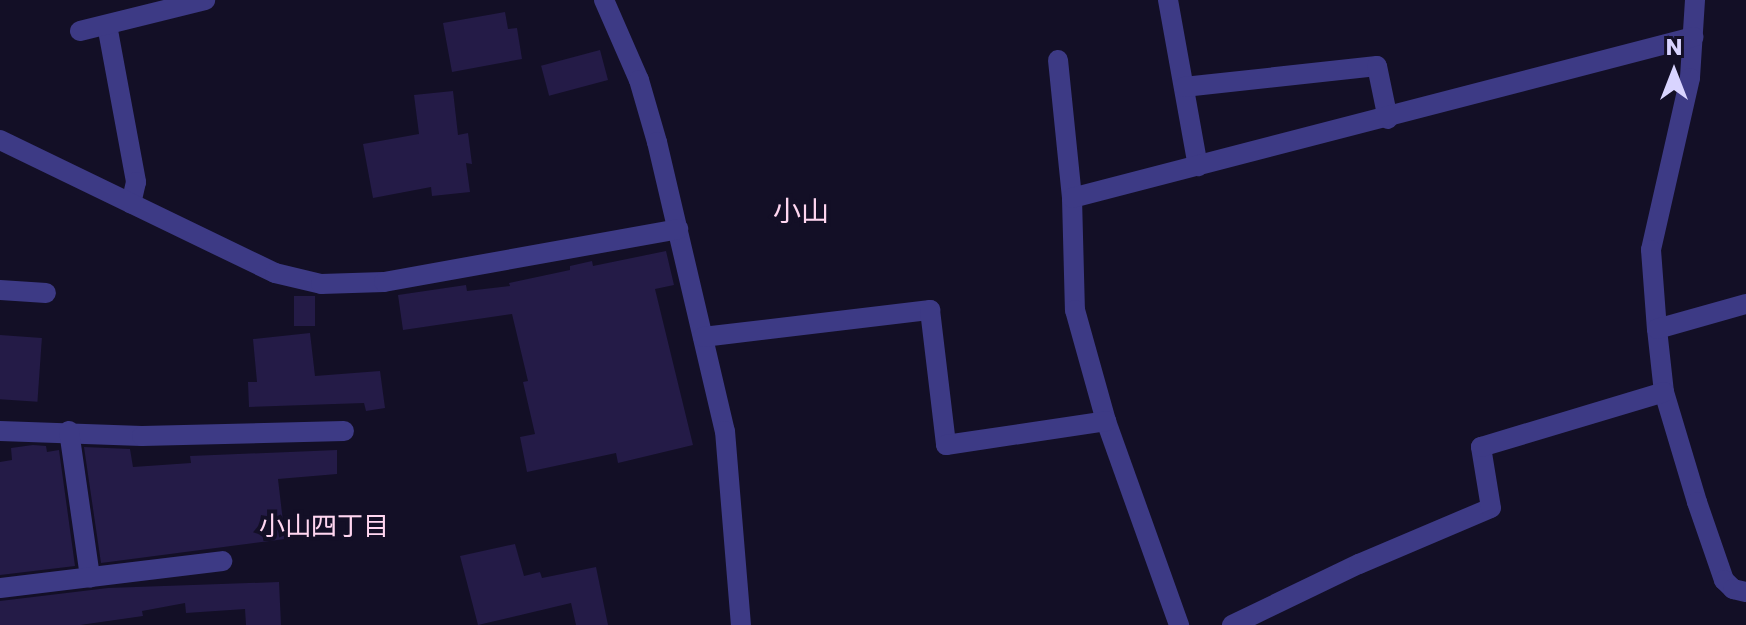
<!DOCTYPE html>
<meta charset="utf-8">
<style>
body{margin:0}
#map{position:relative;width:1746px;height:625px;overflow:hidden;background:#130f26;font-family:Poppins,"Noto Sans JP",sans-serif}
div>[style]{position:absolute}
.building>*{inset:0;background:#241b47;transform-origin:0 0}
.minor>*{height:20px;margin:-10px;padding:0 10px;transform-origin:10px;border-radius:10px;background:#3d3a85}
span{translate:-50% -50%;white-space:nowrap;text-align:center;line-height:1.15;-webkit-text-stroke:8px #130f26;paint-order:stroke}
.neighbourhood-label{font-size:26px;color:#ffd6f0}
.quarter-label{font-size:28px;color:#ffd6f0}
.north{position:absolute;left:1634px;top:32px;width:80px;height:80px;-webkit-text-stroke:6px #130f26;paint-order:stroke;rotate:0deg;font-size:22px;font-weight:700;line-height:32px;text-align:center;color:#d9d4ff}
.north::after{content:'';display:block;margin:auto;width:28px;height:36px;background:#d9d4ff;clip-path:polygon(50% 0,100% 100%,50% 72%,0 100%)}
</style>
<div id="map">
<div class="building">
<i style="clip-path:polygon(505px 12px,508px 29px,517px 28px,522px 59px,452px 72px,443px 23px)"></i>
<i style="left:600px;top:50px;width:31px;height:61px;rotate:75deg"></i>
<i style="clip-path:polygon(453px 91px,458px 135px,468px 133px,472px 164px,466px 163px,470px 192px,432px 196px,431px 187px,373px 198px,363px 144px,419px 134px,414px 95px)"></i>
<i style="clip-path:polygon(666px 251px,674px 285px,655px 289px,693px 445px,618px 463px,616px 453px,527px 472px,520px 437px,535px 434px,523px 382px,528px 381px,512px 314px,403px 330px,398px 295px,466px 285px,467px 291px,510px 286px,509px 283px,570px 270px,570px 266px,592px 261px,593px 266px)"></i>
<i style="left:294px;top:296px;width:21px;height:30px"></i>
<i style="clip-path:polygon(310px 333px,315px 376px,380px 371px,385px 408px,366px 411px,364px 403px,249px 407px,248px 382px,257px 382px,253px 339px)"></i>
<i style="left:0;top:335px;width:42px;height:64px;rotate:4deg"></i>
<i style="clip-path:polygon(33px 445px,46px 446px,47px 452px,59px 450px,75px 566px,0 575px,0 462px,12px 460px,11px 448px)"></i>
<i style="clip-path:polygon(84px 447px,130px 449px,133px 467px,191px 463px,190px 456px,337px 450px,337px 474px,278px 479px,285px 539px,101px 563px)"></i>
<i style="clip-path:polygon(515px 544px,524px 576px,540px 572px,542px 578px,596px 567px,608px 625px,576px 625px,571px 603px,478px 625px,460px 556px)"></i>
<i style="clip-path:polygon(279px 582px,281px 625px,246px 625px,245px 609px,186px 613px,185px 603px,142px 611px,143px 616px,80px 625px,0 625px,0 601px,108px 588px)"></i>
</div>
<div class="minor">
<i style="left:604px;top:0;width:87px;rotate:66.4deg"></i>
<i style="left:639px;top:80px;width:65px;rotate:73.8deg"></i>
<i style="left:657px;top:142px;width:297px;rotate:76.8deg"></i>
<i style="left:725px;top:431px;width:195px;rotate:85.3deg"></i>
<i style="left:1168px;top:0;width:169px;rotate:79.8deg"></i>
<i style="left:1695px;top:0;width:78px;rotate:93.7deg"></i>
<i style="left:1690px;top:78px;width:176px;rotate:102.8deg"></i>
<i style="left:1651px;top:250px;width:79px;rotate:85.7deg"></i>
<i style="left:1657px;top:329px;width:63px;rotate:83.7deg"></i>
<i style="left:1664px;top:392px;width:115px;rotate:73.3deg"></i>
<i style="left:1697px;top:502px;width:83px;rotate:70.9deg"></i>
<i style="left:1724px;top:580px;width:13px;rotate:45deg"></i>
<i style="left:1733px;top:589px;width:13px;rotate:13deg"></i>
<i style="left:107px;top:25px;width:160px;rotate:79.5deg"></i>
<i style="left:136px;top:182px;width:22px;rotate:103deg"></i>
<i style="left:80px;top:31px;width:129px;rotate:-13.9deg"></i>
<i style="left:1058px;top:60px;width:139px;rotate:84.2deg"></i>
<i style="left:1072px;top:198px;width:112px;rotate:88.5deg"></i>
<i style="left:1075px;top:310px;width:115px;rotate:74.4deg"></i>
<i style="left:1106px;top:421px;width:217px;rotate:70.3deg"></i>
<i style="left:1184px;top:87px;width:194px;rotate:-6.2deg"></i>
<i style="left:1377px;top:66px;width:54px;rotate:78.3deg"></i>
<i style="left:0;top:140px;width:305px;rotate:25.8deg"></i>
<i style="left:275px;top:273px;width:47px;rotate:13.4deg"></i>
<i style="left:321px;top:284px;width:63px;rotate:-1.8deg"></i>
<i style="left:384px;top:282px;width:299px;rotate:-10.2deg"></i>
<i style="left:1072px;top:198px;width:642px;rotate:-14.53deg"></i>
<i style="left:0;top:290px;width:46px;rotate:3.7deg"></i>
<i style="left:1657px;top:329px;width:92px;rotate:-15.7deg"></i>
<i style="left:703px;top:337px;width:229px;rotate:-6.8deg"></i>
<i style="left:930px;top:310px;width:136px;rotate:83.2deg"></i>
<i style="left:946px;top:445px;width:162px;rotate:-8.5deg"></i>
<i style="left:0;top:431px;width:142px;rotate:2deg"></i>
<i style="left:142px;top:436px;width:202px;rotate:-1.4deg"></i>
<i style="left:69px;top:431px;width:148px;rotate:81.8deg"></i>
<i style="left:0;top:588px;width:224px;rotate:-6.9deg"></i>
<i style="left:1232px;top:625px;width:141px;rotate:-25.7deg"></i>
<i style="left:1359px;top:564px;width:143px;rotate:-23deg"></i>
<i style="left:1491px;top:508px;width:62px;rotate:-99.3deg"></i>
<i style="left:1481px;top:447px;width:191px;rotate:-16.7deg"></i>
</div>
<div class="neighbourhood-label">
<span style="left:324px;top:527px">小山四丁目</span>
</div>
<div class="quarter-label">
<span style="left:801px;top:212px">小山</span>
</div>
<div class="north">N</div>
</div>
